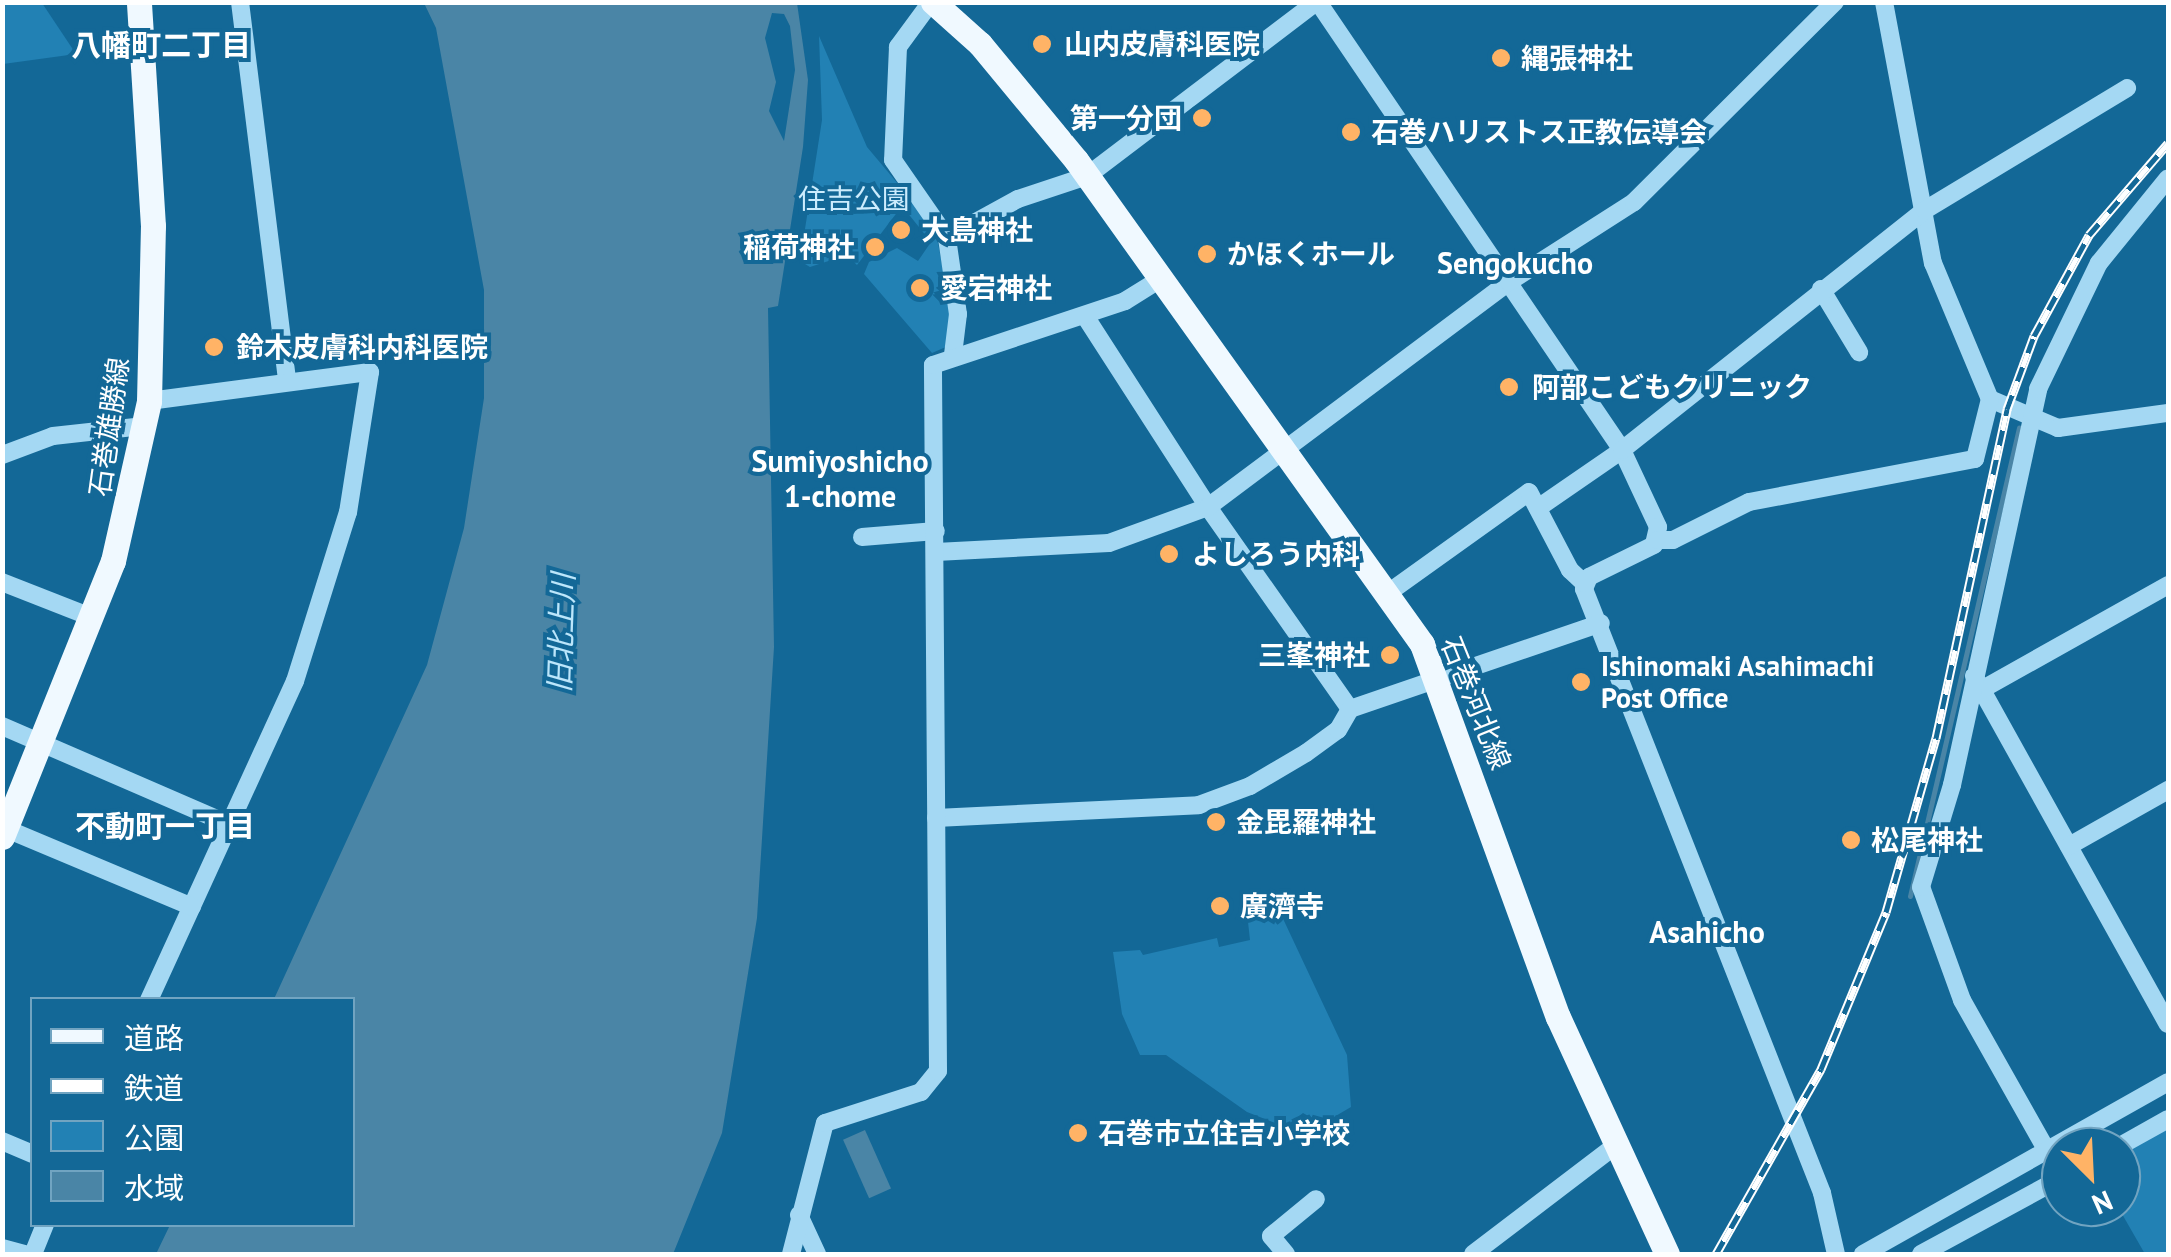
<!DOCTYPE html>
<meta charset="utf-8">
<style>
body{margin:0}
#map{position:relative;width:2171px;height:1257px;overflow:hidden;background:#136897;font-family:"PT Sans","Noto Sans JP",sans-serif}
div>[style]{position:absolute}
.green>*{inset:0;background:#2281b4}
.water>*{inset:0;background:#4a85a6;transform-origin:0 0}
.stream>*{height:5px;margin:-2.5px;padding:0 2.5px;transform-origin:2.5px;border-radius:2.5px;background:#4a85a6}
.minor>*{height:18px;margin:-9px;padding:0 9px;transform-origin:9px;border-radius:9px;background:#a4d8f3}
.major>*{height:25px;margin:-12.5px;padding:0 12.5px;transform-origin:12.5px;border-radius:12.5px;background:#f0f9ff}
.rail>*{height:9px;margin-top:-4.5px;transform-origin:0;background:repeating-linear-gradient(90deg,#136897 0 15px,#fff 0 30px);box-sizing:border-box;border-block:2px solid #fff}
.dots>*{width:28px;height:28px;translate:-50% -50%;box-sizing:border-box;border:5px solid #136897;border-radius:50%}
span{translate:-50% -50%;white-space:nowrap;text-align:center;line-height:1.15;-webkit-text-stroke:8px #136897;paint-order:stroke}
.poi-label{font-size:28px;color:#fff;font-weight:700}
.left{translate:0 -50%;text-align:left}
.right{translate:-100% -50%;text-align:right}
.park-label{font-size:28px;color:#ccecfd}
.street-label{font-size:28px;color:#fff}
.neighbourhood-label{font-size:30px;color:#fff;font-weight:700}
.water-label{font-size:30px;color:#bce6fb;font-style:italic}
.frame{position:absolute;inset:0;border:5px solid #fff;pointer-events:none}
.legend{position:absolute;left:30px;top:997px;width:325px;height:230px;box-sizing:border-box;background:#136897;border:2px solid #71a4c1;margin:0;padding:12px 18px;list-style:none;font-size:30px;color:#fff}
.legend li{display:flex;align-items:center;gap:20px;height:50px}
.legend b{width:50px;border:2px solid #71a4c1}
.north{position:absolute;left:2041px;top:1127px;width:100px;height:100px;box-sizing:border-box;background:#136897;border:2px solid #71a4c1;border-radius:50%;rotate:156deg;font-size:28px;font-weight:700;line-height:40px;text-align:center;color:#fff}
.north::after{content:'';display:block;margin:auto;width:35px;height:45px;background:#ffb366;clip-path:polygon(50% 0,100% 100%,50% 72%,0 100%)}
</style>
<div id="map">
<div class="green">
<i style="clip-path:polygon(2px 3px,42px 3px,76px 54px,3px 64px)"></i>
<i style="clip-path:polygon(819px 36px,867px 147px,925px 216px,938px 243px,950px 307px,948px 346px,932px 353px,864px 274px,869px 262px,897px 248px,918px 261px,931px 242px,902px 206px,857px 265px,847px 255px,810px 267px,800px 261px,822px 120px)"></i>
<i style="clip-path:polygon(1278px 908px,1347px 1055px,1351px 1107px,1322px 1124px,1303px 1113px,1285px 1127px,1247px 1112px,1166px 1055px,1140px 1055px,1122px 1014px,1113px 952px,1140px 950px,1143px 955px,1217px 938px,1219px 947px,1250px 940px,1248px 922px)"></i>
<i style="clip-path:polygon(2168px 1127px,2168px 1254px,2145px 1254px,2118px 1207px,2121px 1154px)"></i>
</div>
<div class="water">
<i style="clip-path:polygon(evenodd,424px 3px,797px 3px,808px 80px,803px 147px,778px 306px,768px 308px,774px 647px,757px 918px,722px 1133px,673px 1254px,156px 1254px,170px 1225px,352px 1224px,352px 1000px,274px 999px,427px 665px,464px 528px,484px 398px,484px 290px,436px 28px,424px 3px,772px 13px,784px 14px,790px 26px,795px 70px,784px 141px,769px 111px,776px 82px,765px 38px,772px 13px)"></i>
<i style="left:865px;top:1130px;width:64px;height:24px;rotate:66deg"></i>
</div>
<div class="stream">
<i style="left:1910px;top:896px;width:481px;rotate:-76.9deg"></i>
</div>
<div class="minor">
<i style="left:240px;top:2px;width:382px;rotate:82.9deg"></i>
<i style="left:931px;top:2px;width:56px;rotate:126.3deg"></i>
<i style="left:898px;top:47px;width:113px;rotate:92.5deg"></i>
<i style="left:893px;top:160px;width:95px;rotate:55.3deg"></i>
<i style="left:947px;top:238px;width:81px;rotate:-28.8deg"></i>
<i style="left:1018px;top:199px;width:73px;rotate:-18.4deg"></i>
<i style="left:1087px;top:176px;width:288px;rotate:-37.2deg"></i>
<i style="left:1318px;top:2px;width:541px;rotate:55.84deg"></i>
<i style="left:1622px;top:450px;width:85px;rotate:64.9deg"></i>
<i style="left:1658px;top:527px;width:18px;rotate:103deg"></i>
<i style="left:1654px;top:545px;width:72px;rotate:153.8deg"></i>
<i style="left:1589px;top:577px;width:13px;rotate:113deg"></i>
<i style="left:1584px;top:589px;width:649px;rotate:68.49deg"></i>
<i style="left:1822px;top:1193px;width:63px;rotate:77.1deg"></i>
<i style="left:1884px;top:2px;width:266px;rotate:79.4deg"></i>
<i style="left:1933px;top:263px;width:147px;rotate:67.3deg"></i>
<i style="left:1990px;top:399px;width:74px;rotate:23.1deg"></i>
<i style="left:2058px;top:428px;width:111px;rotate:-7.8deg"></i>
<i style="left:947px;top:238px;width:77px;rotate:81.8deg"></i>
<i style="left:958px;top:314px;width:41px;rotate:97deg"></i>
<i style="left:1821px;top:289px;width:74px;rotate:58.9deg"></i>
<i style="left:1085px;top:316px;width:227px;rotate:57.2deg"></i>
<i style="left:1208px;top:507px;width:247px;rotate:54.9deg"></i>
<i style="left:149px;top:401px;width:223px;rotate:-7.5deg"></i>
<i style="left:370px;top:372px;width:142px;rotate:98.9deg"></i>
<i style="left:348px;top:512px;width:177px;rotate:107.4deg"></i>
<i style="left:295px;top:681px;width:351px;rotate:114.6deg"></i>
<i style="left:2px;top:455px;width:54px;rotate:-20.4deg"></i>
<i style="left:53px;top:436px;width:92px;rotate:-6.3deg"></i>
<i style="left:1538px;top:508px;width:102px;rotate:-34.6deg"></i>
<i style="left:1622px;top:450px;width:387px;rotate:-38.4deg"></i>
<i style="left:1925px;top:210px;width:236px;rotate:-31.1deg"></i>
<i style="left:862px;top:537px;width:74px;rotate:-4.6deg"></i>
<i style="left:1658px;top:540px;width:15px"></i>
<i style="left:1673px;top:540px;width:85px;rotate:-26.6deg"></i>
<i style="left:1749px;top:502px;width:230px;rotate:-10.8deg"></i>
<i style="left:1975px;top:459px;width:62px;rotate:-76deg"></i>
<i style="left:936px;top:552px;width:173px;rotate:-3deg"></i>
<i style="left:1109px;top:543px;width:105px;rotate:-20deg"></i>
<i style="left:1208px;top:507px;width:376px;rotate:-36.8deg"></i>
<i style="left:1509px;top:282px;width:148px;rotate:-32.6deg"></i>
<i style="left:1634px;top:202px;width:284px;rotate:-44.9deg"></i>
<i style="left:2px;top:582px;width:96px;rotate:21.5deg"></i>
<i style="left:1388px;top:593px;width:173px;rotate:-35.6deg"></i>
<i style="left:1529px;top:492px;width:88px;rotate:62.3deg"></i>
<i style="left:1570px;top:570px;width:19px;rotate:43deg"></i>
<i style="left:1974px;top:676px;width:398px;rotate:60.9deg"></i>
<i style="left:1981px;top:690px;width:214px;rotate:-29.3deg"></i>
<i style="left:2px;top:726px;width:246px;rotate:23.4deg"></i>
<i style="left:936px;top:818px;width:263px;rotate:-2.8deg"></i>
<i style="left:1199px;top:805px;width:54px;rotate:-20.4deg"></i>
<i style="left:1250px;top:786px;width:65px;rotate:-30.5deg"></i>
<i style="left:1306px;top:753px;width:39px;rotate:-36deg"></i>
<i style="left:1338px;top:730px;width:24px;rotate:-60deg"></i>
<i style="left:1350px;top:709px;width:265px;rotate:-18.9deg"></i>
<i style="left:2px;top:827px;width:206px;rotate:22.8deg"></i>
<i style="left:2069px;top:846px;width:114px;rotate:-29.5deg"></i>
<i style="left:2px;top:1141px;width:33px;rotate:23deg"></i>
<i style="left:2118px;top:1147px;width:57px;rotate:-29.2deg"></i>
<i style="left:2047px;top:1151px;width:173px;rotate:-119.4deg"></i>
<i style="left:1962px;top:1000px;width:120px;rotate:-109.9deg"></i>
<i style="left:1921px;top:887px;width:107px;rotate:-73.1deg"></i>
<i style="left:1952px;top:785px;width:405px;rotate:-77.7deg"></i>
<i style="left:2038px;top:389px;width:140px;rotate:-64.2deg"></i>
<i style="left:2099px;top:263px;width:109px;rotate:-50.9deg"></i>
<i style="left:799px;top:1215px;width:43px;rotate:65.2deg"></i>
<i style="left:2px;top:1248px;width:23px;rotate:15deg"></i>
<i style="left:33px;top:1254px;width:32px;rotate:-68deg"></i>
<i style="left:791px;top:1254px;width:135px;rotate:-75.5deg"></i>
<i style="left:825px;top:1123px;width:101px;rotate:-17.9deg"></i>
<i style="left:921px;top:1092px;width:27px;rotate:-51deg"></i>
<i style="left:938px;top:1071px;width:706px;rotate:-90.41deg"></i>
<i style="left:933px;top:365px;width:202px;rotate:-18.4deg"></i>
<i style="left:1125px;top:301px;width:40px;rotate:-32deg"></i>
<i style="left:1286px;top:1254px;width:23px;rotate:-130deg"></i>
<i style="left:1271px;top:1236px;width:58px;rotate:-39.4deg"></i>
<i style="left:1473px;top:1254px;width:180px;rotate:-37.3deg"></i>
<i style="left:1863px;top:1254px;width:350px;rotate:-29.4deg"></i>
<i style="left:1921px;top:1254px;width:159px;rotate:-28.5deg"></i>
</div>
<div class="major">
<i style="left:933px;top:2px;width:63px;rotate:41.8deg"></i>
<i style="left:980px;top:44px;width:151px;rotate:50.4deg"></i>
<i style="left:1076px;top:160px;width:595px;rotate:54.44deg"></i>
<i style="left:1422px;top:644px;width:397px;rotate:70deg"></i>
<i style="left:1558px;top:1017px;width:261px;rotate:65.3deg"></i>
<i style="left:2px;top:837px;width:297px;rotate:-68.1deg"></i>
<i style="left:113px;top:561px;width:164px;rotate:-77.3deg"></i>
<i style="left:149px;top:401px;width:175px;rotate:-88.7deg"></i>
<i style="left:153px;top:226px;width:224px;rotate:-93.6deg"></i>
</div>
<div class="rail">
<i style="left:1716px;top:1254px;width:213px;rotate:-60.4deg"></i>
<i style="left:1821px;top:1069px;width:170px;rotate:-67.5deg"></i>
<i style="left:1886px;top:912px;width:181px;rotate:-74deg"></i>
<i style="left:1936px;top:738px;width:337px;rotate:-77.8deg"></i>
<i style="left:2007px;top:409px;width:78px;rotate:-69.7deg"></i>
<i style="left:2034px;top:336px;width:115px;rotate:-61.4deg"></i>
<i style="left:2089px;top:235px;width:121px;rotate:-49.3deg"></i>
</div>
<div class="dots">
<i style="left:1042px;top:44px;background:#ffb366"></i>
<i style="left:1501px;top:58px;background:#ffb366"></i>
<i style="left:1202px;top:118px;background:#ffb366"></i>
<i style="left:1351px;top:132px;background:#ffb366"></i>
<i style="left:901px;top:230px;background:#ffb366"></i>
<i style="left:875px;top:247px;background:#ffb366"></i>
<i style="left:1207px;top:254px;background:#ffb366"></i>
<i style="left:920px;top:288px;background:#ffb366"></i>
<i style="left:214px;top:347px;background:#ffb366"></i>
<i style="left:1509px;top:387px;background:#ffb366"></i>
<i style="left:1169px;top:554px;background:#ffb366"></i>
<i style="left:1390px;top:655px;background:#ffb366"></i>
<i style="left:1581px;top:682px;background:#ffb366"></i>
<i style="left:1216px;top:822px;background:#ffb366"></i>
<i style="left:1851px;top:840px;background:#ffb366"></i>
<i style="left:1220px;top:906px;background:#ffb366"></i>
<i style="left:1078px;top:1133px;background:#ffb366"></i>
</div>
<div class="poi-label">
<span class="left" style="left:1064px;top:44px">山内皮膚科医院</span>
<span class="left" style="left:1521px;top:58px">縄張神社</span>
<span class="right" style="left:1182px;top:118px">第一分団</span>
<span class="left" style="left:1371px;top:132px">石巻ハリストス正教伝導会</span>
<span class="left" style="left:921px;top:230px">大島神社</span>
<span class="right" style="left:855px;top:247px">稲荷神社</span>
<span class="left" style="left:1227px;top:254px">かほくホール</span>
<span class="left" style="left:940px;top:288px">愛宕神社</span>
<span class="left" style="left:236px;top:347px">鈴木皮膚科内科医院</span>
<span class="left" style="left:1532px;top:387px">阿部こどもクリニック</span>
<span class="left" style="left:1192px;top:554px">よしろう内科</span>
<span class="right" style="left:1370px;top:655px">三峯神社</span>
<span class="left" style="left:1601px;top:682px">Ishinomaki Asahimachi<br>Post Office</span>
<span class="left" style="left:1236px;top:822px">金毘羅神社</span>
<span class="left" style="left:1871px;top:840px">松尾神社</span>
<span class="left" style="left:1240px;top:906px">廣濟寺</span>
<span class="left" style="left:1098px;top:1133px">石巻市立住吉小学校</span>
</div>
<div class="park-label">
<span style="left:854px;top:199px">住吉公園</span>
</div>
<div class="street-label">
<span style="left:109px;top:427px;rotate:-82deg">石巻雄勝線</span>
<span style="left:1476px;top:703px;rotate:68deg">石巻河北線</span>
</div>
<div class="neighbourhood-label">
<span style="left:161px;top:45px">八幡町二丁目</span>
<span style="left:1515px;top:263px">Sengokucho</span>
<span style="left:840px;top:478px">Sumiyoshicho<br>1-chome</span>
<span style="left:165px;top:826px">不動町一丁目</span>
<span style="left:1707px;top:932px">Asahicho</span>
</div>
<div class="water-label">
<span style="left:561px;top:633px;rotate:-88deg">旧北上川</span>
</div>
<div class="frame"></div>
<ul class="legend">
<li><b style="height:12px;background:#f0f9ff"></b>道路</li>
<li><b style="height:12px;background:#fff"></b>鉄道</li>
<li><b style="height:28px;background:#2281b4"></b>公園</li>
<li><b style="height:28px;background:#4a85a6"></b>水域</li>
</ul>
<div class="north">N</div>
</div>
